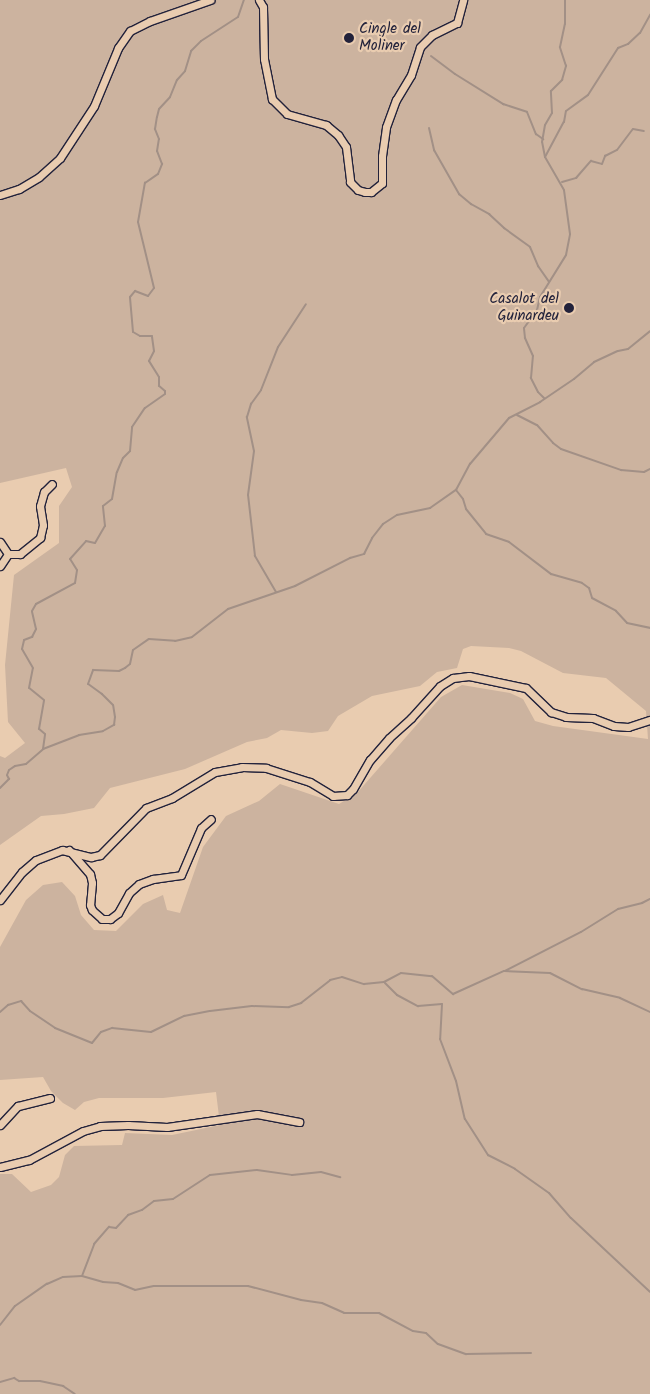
<!DOCTYPE html>
<style>
body{margin:0}
#map{position:relative;width:650px;height:1394px;overflow:hidden;background:#e9ccb0;font-family:Kalam,sans-serif}
div>[style]{position:absolute}
.green>*{inset:0;background:#ccb39f}
.stream>*{height:2px;margin:-1px;padding:0 1px;transform-origin:1px;border-radius:1px;background:#a29086}
.roads{filter:drop-shadow(1px 0 #22223b) drop-shadow(-1px 0 #22223b) drop-shadow(0 1px #22223b) drop-shadow(0 -1px #22223b)}
.minor>*{height:7px;margin:-3.5px;padding:0 3.5px;transform-origin:3.5px;border-radius:3.5px;background:#e9ccb0}
.dots>*{width:14px;height:14px;translate:-50% -50%;box-sizing:border-box;border:2px solid #e9ccb0;border-radius:50%}
span{translate:-50% -50%;white-space:nowrap;text-align:center;line-height:1.15;-webkit-text-stroke:4.5px #e9ccb0;paint-order:stroke}
.poi-label{font-size:15px;color:#22223b}
.left{translate:0 -50%;text-align:left}
.right{translate:-100% -50%;text-align:right}
</style>
<div id="map">
<div class="green">
<i style="clip-path:polygon(0 0,650px 0,650px 1394px,0 1394px,0 1174px,12px 1174px,31px 1192px,51px 1185px,59px 1177px,65px 1155px,74px 1146px,122px 1145px,125px 1133px,172px 1135px,220px 1125px,216px 1092px,163px 1098px,99px 1098px,84px 1102px,75px 1110px,63px 1103px,51px 1091px,43px 1077px,0 1080px,0 947px,26px 900px,43px 885px,62px 882px,75px 896px,81px 915px,94px 930px,116px 931px,143px 904px,163px 895px,167px 910px,180px 913px,203px 847px,226px 816px,259px 801px,280px 784px,339px 804px,357px 793px,441px 697px,462px 685px,510px 693px,523px 699px,535px 721px,553px 726px,648px 739px,646px 711px,606px 678px,563px 673px,521px 651px,509px 648px,471px 646px,463px 649px,457px 668px,437px 672px,420px 686px,372px 696px,338px 716px,328px 731px,312px 733px,281px 730px,267px 738px,247px 742px,185px 769px,110px 788px,94px 808px,64px 814px,41px 816px,0 845px,0 756px,5px 758px,25px 743px,8px 722px,5px 665px,14px 575px,59px 543px,59px 506px,72px 487px,66px 468px,0 483px)"></i>
</div>
<div class="stream">
<i style="left:431px;top:56px;width:30px;rotate:37deg"></i>
<i style="left:455px;top:74px;width:57px;rotate:32deg"></i>
<i style="left:503px;top:104px;width:25px;rotate:18deg"></i>
<i style="left:527px;top:112px;width:24px;rotate:68deg"></i>
<i style="left:536px;top:134px;width:9px;rotate:36deg"></i>
<i style="left:429px;top:128px;width:23px;rotate:77deg"></i>
<i style="left:434px;top:150px;width:51px;rotate:60.4deg"></i>
<i style="left:459px;top:194px;width:16px;rotate:40deg"></i>
<i style="left:471px;top:204px;width:21px;rotate:29deg"></i>
<i style="left:489px;top:214px;width:21px;rotate:43deg"></i>
<i style="left:504px;top:228px;width:32px;rotate:36deg"></i>
<i style="left:530px;top:247px;width:21px;rotate:67deg"></i>
<i style="left:538px;top:266px;width:19px;rotate:55deg"></i>
<i style="left:545px;top:157px;width:40px;rotate:-62deg"></i>
<i style="left:564px;top:122px;width:11px;rotate:-80deg"></i>
<i style="left:566px;top:111px;width:27px;rotate:-36deg"></i>
<i style="left:588px;top:95px;width:56px;rotate:-57.4deg"></i>
<i style="left:618px;top:48px;width:11px;rotate:-22deg"></i>
<i style="left:628px;top:44px;width:16px;rotate:-43deg"></i>
<i style="left:640px;top:33px;width:21px;rotate:-61deg"></i>
<i style="left:562px;top:182px;width:15px;rotate:-16deg"></i>
<i style="left:576px;top:178px;width:23px;rotate:-49deg"></i>
<i style="left:591px;top:161px;width:11px;rotate:15deg"></i>
<i style="left:602px;top:164px;width:9px;rotate:-69deg"></i>
<i style="left:605px;top:156px;width:13px;rotate:-27deg"></i>
<i style="left:617px;top:150px;width:26px;rotate:-53deg"></i>
<i style="left:633px;top:129px;width:11px;rotate:10deg"></i>
<i style="left:544px;top:398px;width:8px;rotate:-135deg"></i>
<i style="left:538px;top:392px;width:16px;rotate:-117deg"></i>
<i style="left:531px;top:378px;width:22px;rotate:-85deg"></i>
<i style="left:533px;top:356px;width:20px;rotate:-114deg"></i>
<i style="left:525px;top:338px;width:10px;rotate:-96deg"></i>
<i style="left:524px;top:328px;width:22px;rotate:-54deg"></i>
<i style="left:537px;top:310px;width:13px;rotate:-77deg"></i>
<i style="left:540px;top:297px;width:49px;rotate:-58.2deg"></i>
<i style="left:566px;top:255px;width:21px;rotate:-79deg"></i>
<i style="left:570px;top:234px;width:44px;rotate:-97.8deg"></i>
<i style="left:564px;top:190px;width:38px;rotate:-120deg"></i>
<i style="left:545px;top:157px;width:15px;rotate:-101deg"></i>
<i style="left:542px;top:142px;width:17px;rotate:-80deg"></i>
<i style="left:545px;top:125px;width:14px;rotate:-60deg"></i>
<i style="left:552px;top:113px;width:22px;rotate:-93deg"></i>
<i style="left:551px;top:91px;width:16px;rotate:-45deg"></i>
<i style="left:562px;top:80px;width:15px;rotate:-74deg"></i>
<i style="left:566px;top:66px;width:20px;rotate:-108deg"></i>
<i style="left:560px;top:47px;width:24px;rotate:-78deg"></i>
<i style="left:565px;top:24px;width:24px;rotate:-90deg"></i>
<i style="left:517px;top:415px;width:22px;rotate:27deg"></i>
<i style="left:537px;top:425px;width:24px;rotate:48deg"></i>
<i style="left:553px;top:443px;width:10px;rotate:37deg"></i>
<i style="left:561px;top:449px;width:64px;rotate:19.3deg"></i>
<i style="left:621px;top:470px;width:23px;rotate:5deg"></i>
<i style="left:644px;top:472px;width:7px;rotate:-27deg"></i>
<i style="left:456px;top:490px;width:11px;rotate:52deg"></i>
<i style="left:463px;top:499px;width:10px;rotate:73deg"></i>
<i style="left:466px;top:509px;width:32px;rotate:51deg"></i>
<i style="left:486px;top:534px;width:24px;rotate:19deg"></i>
<i style="left:509px;top:542px;width:53px;rotate:37.3deg"></i>
<i style="left:551px;top:574px;width:32px;rotate:16deg"></i>
<i style="left:582px;top:583px;width:9px;rotate:36deg"></i>
<i style="left:589px;top:588px;width:10px;rotate:73deg"></i>
<i style="left:592px;top:598px;width:27px;rotate:28deg"></i>
<i style="left:616px;top:611px;width:16px;rotate:47deg"></i>
<i style="left:627px;top:623px;width:24px;rotate:12deg"></i>
<i style="left:276px;top:592px;width:42px;rotate:-120.3deg"></i>
<i style="left:255px;top:556px;width:61px;rotate:-96.5deg"></i>
<i style="left:248px;top:495px;width:44px;rotate:-82.2deg"></i>
<i style="left:254px;top:451px;width:35px;rotate:-102deg"></i>
<i style="left:247px;top:417px;width:14px;rotate:-73deg"></i>
<i style="left:251px;top:404px;width:17px;rotate:-54deg"></i>
<i style="left:261px;top:390px;width:46px;rotate:-68.4deg"></i>
<i style="left:278px;top:347px;width:51px;rotate:-56.9deg"></i>
<i style="left:43px;top:749px;width:15px;rotate:-82deg"></i>
<i style="left:45px;top:734px;width:8px;rotate:-140deg"></i>
<i style="left:39px;top:729px;width:29px;rotate:-80deg"></i>
<i style="left:44px;top:700px;width:19px;rotate:-141deg"></i>
<i style="left:29px;top:688px;width:20px;rotate:-79deg"></i>
<i style="left:33px;top:668px;width:22px;rotate:-120deg"></i>
<i style="left:22px;top:649px;width:9px;rotate:-77deg"></i>
<i style="left:24px;top:640px;width:9px;rotate:-21deg"></i>
<i style="left:32px;top:637px;width:9px;rotate:-63deg"></i>
<i style="left:36px;top:629px;width:18px;rotate:-103deg"></i>
<i style="left:32px;top:611px;width:8px;rotate:-60deg"></i>
<i style="left:36px;top:604px;width:44px;rotate:-28.3deg"></i>
<i style="left:75px;top:583px;width:13px;rotate:-81deg"></i>
<i style="left:77px;top:570px;width:13px;rotate:-122deg"></i>
<i style="left:70px;top:559px;width:24px;rotate:-48deg"></i>
<i style="left:86px;top:541px;width:9px;rotate:13deg"></i>
<i style="left:95px;top:543px;width:20px;rotate:-60deg"></i>
<i style="left:105px;top:526px;width:20px;rotate:-96deg"></i>
<i style="left:103px;top:506px;width:11px;rotate:-38deg"></i>
<i style="left:112px;top:499px;width:27px;rotate:-80deg"></i>
<i style="left:117px;top:472px;width:15px;rotate:-67deg"></i>
<i style="left:123px;top:458px;width:10px;rotate:-45deg"></i>
<i style="left:130px;top:451px;width:24px;rotate:-85deg"></i>
<i style="left:132px;top:427px;width:23px;rotate:-56deg"></i>
<i style="left:145px;top:408px;width:24px;rotate:-35deg"></i>
<i style="left:165px;top:394px;width:3px;rotate:-90deg"></i>
<i style="left:165px;top:391px;width:8px;rotate:-140deg"></i>
<i style="left:159px;top:386px;width:9px;rotate:-90deg"></i>
<i style="left:159px;top:377px;width:19px;rotate:-122deg"></i>
<i style="left:149px;top:361px;width:11px;rotate:-63deg"></i>
<i style="left:154px;top:351px;width:15px;rotate:-98deg"></i>
<i style="left:152px;top:336px;width:12px;rotate:180deg"></i>
<i style="left:140px;top:336px;width:8px;rotate:-150deg"></i>
<i style="left:133px;top:332px;width:35px;rotate:-95deg"></i>
<i style="left:130px;top:297px;width:8px;rotate:-50deg"></i>
<i style="left:135px;top:291px;width:14px;rotate:21deg"></i>
<i style="left:148px;top:296px;width:10px;rotate:-53deg"></i>
<i style="left:154px;top:288px;width:68px;rotate:-103.6deg"></i>
<i style="left:138px;top:222px;width:40px;rotate:-80deg"></i>
<i style="left:145px;top:183px;width:16px;rotate:-35deg"></i>
<i style="left:158px;top:174px;width:11px;rotate:-68deg"></i>
<i style="left:162px;top:164px;width:14px;rotate:-111deg"></i>
<i style="left:157px;top:151px;width:12px;rotate:-81deg"></i>
<i style="left:159px;top:139px;width:11px;rotate:-112deg"></i>
<i style="left:155px;top:129px;width:12px;rotate:-81deg"></i>
<i style="left:157px;top:117px;width:8px;rotate:-76deg"></i>
<i style="left:159px;top:109px;width:16px;rotate:-47deg"></i>
<i style="left:170px;top:97px;width:18px;rotate:-68deg"></i>
<i style="left:177px;top:80px;width:12px;rotate:-48deg"></i>
<i style="left:185px;top:71px;width:21px;rotate:-73deg"></i>
<i style="left:191px;top:51px;width:14px;rotate:-45deg"></i>
<i style="left:201px;top:41px;width:44px;rotate:-33deg"></i>
<i style="left:238px;top:17px;width:18px;rotate:-71deg"></i>
<i style="left:0;top:788px;width:13px;rotate:-45deg"></i>
<i style="left:9px;top:779px;width:4px;rotate:-117deg"></i>
<i style="left:7px;top:775px;width:5px;rotate:-68deg"></i>
<i style="left:9px;top:770px;width:7px;rotate:-34deg"></i>
<i style="left:15px;top:766px;width:11px;rotate:-10deg"></i>
<i style="left:26px;top:764px;width:23px;rotate:-41deg"></i>
<i style="left:43px;top:749px;width:39px;rotate:-21deg"></i>
<i style="left:79px;top:735px;width:24px;rotate:-9deg"></i>
<i style="left:103px;top:731px;width:13px;rotate:-29deg"></i>
<i style="left:114px;top:725px;width:8px;rotate:-83deg"></i>
<i style="left:115px;top:717px;width:12px;rotate:-99deg"></i>
<i style="left:113px;top:705px;width:16px;rotate:-135deg"></i>
<i style="left:102px;top:694px;width:17px;rotate:-144deg"></i>
<i style="left:88px;top:684px;width:15px;rotate:-70deg"></i>
<i style="left:93px;top:670px;width:26px;rotate:2deg"></i>
<i style="left:119px;top:671px;width:7px;rotate:-27deg"></i>
<i style="left:125px;top:668px;width:6px;rotate:-39deg"></i>
<i style="left:130px;top:664px;width:14px;rotate:-78deg"></i>
<i style="left:133px;top:650px;width:19px;rotate:-35deg"></i>
<i style="left:149px;top:639px;width:26px;rotate:4deg"></i>
<i style="left:175px;top:641px;width:17px;rotate:-13deg"></i>
<i style="left:192px;top:637px;width:46px;rotate:-37.9deg"></i>
<i style="left:228px;top:609px;width:71px;rotate:-18.9deg"></i>
<i style="left:295px;top:586px;width:62px;rotate:-27deg"></i>
<i style="left:350px;top:558px;width:15px;rotate:-16deg"></i>
<i style="left:364px;top:554px;width:18px;rotate:-63deg"></i>
<i style="left:372px;top:538px;width:18px;rotate:-52deg"></i>
<i style="left:383px;top:524px;width:17px;rotate:-33deg"></i>
<i style="left:397px;top:515px;width:34px;rotate:-12deg"></i>
<i style="left:430px;top:508px;width:32px;rotate:-35deg"></i>
<i style="left:456px;top:490px;width:30px;rotate:-62deg"></i>
<i style="left:470px;top:464px;width:60px;rotate:-49.7deg"></i>
<i style="left:509px;top:418px;width:35px;rotate:-27deg"></i>
<i style="left:540px;top:402px;width:41px;rotate:-34.1deg"></i>
<i style="left:574px;top:379px;width:26px;rotate:-40deg"></i>
<i style="left:594px;top:362px;width:26px;rotate:-25deg"></i>
<i style="left:618px;top:351px;width:10px;rotate:-11deg"></i>
<i style="left:628px;top:349px;width:28px;rotate:-39deg"></i>
<i style="left:505px;top:971px;width:85px;rotate:-27.2deg"></i>
<i style="left:581px;top:932px;width:44px;rotate:-31.9deg"></i>
<i style="left:618px;top:909px;width:25px;rotate:-14deg"></i>
<i style="left:642px;top:903px;width:9px;rotate:-27deg"></i>
<i style="left:385px;top:983px;width:17px;rotate:45deg"></i>
<i style="left:397px;top:995px;width:24px;rotate:28deg"></i>
<i style="left:418px;top:1006px;width:24px;rotate:-5deg"></i>
<i style="left:442px;top:1004px;width:35px;rotate:93deg"></i>
<i style="left:440px;top:1039px;width:45px;rotate:69.1deg"></i>
<i style="left:456px;top:1081px;width:39px;rotate:77deg"></i>
<i style="left:465px;top:1119px;width:43px;rotate:57.4deg"></i>
<i style="left:488px;top:1155px;width:30px;rotate:27deg"></i>
<i style="left:515px;top:1169px;width:42px;rotate:35.2deg"></i>
<i style="left:549px;top:1193px;width:33px;rotate:49deg"></i>
<i style="left:571px;top:1218px;width:108px;rotate:43.1deg"></i>
<i style="left:0;top:1012px;width:11px;rotate:-41deg"></i>
<i style="left:8px;top:1005px;width:14px;rotate:-17deg"></i>
<i style="left:21px;top:1001px;width:13px;rotate:48deg"></i>
<i style="left:30px;top:1011px;width:30px;rotate:34deg"></i>
<i style="left:55px;top:1028px;width:40px;rotate:22deg"></i>
<i style="left:92px;top:1043px;width:14px;rotate:-51deg"></i>
<i style="left:101px;top:1032px;width:12px;rotate:-20deg"></i>
<i style="left:112px;top:1028px;width:39px;rotate:6deg"></i>
<i style="left:151px;top:1032px;width:37px;rotate:-26deg"></i>
<i style="left:184px;top:1016px;width:26px;rotate:-11deg"></i>
<i style="left:210px;top:1011px;width:42px;rotate:-6.8deg"></i>
<i style="left:252px;top:1006px;width:37px;rotate:2deg"></i>
<i style="left:289px;top:1007px;width:13px;rotate:-18deg"></i>
<i style="left:301px;top:1003px;width:37px;rotate:-38deg"></i>
<i style="left:330px;top:980px;width:12px;rotate:-14deg"></i>
<i style="left:342px;top:977px;width:23px;rotate:18deg"></i>
<i style="left:364px;top:984px;width:20px;rotate:-6deg"></i>
<i style="left:384px;top:982px;width:19px;rotate:-28deg"></i>
<i style="left:401px;top:973px;width:31px;rotate:6deg"></i>
<i style="left:432px;top:976px;width:28px;rotate:41deg"></i>
<i style="left:453px;top:994px;width:56px;rotate:-24.3deg"></i>
<i style="left:504px;top:971px;width:46px;rotate:2.5deg"></i>
<i style="left:550px;top:973px;width:36px;rotate:27deg"></i>
<i style="left:582px;top:989px;width:39px;rotate:13deg"></i>
<i style="left:620px;top:998px;width:33px;rotate:25deg"></i>
<i style="left:82px;top:1276px;width:22px;rotate:16deg"></i>
<i style="left:103px;top:1282px;width:15px;rotate:4deg"></i>
<i style="left:118px;top:1283px;width:18px;rotate:22deg"></i>
<i style="left:135px;top:1290px;width:19px;rotate:-12deg"></i>
<i style="left:154px;top:1286px;width:94px"></i>
<i style="left:248px;top:1286px;width:55px;rotate:14.8deg"></i>
<i style="left:301px;top:1300px;width:21px;rotate:8deg"></i>
<i style="left:322px;top:1303px;width:24px;rotate:24deg"></i>
<i style="left:344px;top:1313px;width:35px"></i>
<i style="left:379px;top:1313px;width:38px;rotate:28deg"></i>
<i style="left:413px;top:1331px;width:13px;rotate:9deg"></i>
<i style="left:426px;top:1333px;width:16px;rotate:43deg"></i>
<i style="left:438px;top:1344px;width:30px;rotate:20deg"></i>
<i style="left:466px;top:1354px;width:65px;rotate:-0.9deg"></i>
<i style="left:0;top:1325px;width:24px;rotate:-52deg"></i>
<i style="left:15px;top:1306px;width:39px;rotate:-35deg"></i>
<i style="left:47px;top:1284px;width:17px;rotate:-24deg"></i>
<i style="left:63px;top:1277px;width:19px;rotate:-3deg"></i>
<i style="left:82px;top:1276px;width:34px;rotate:-69deg"></i>
<i style="left:94px;top:1244px;width:23px;rotate:-49deg"></i>
<i style="left:109px;top:1227px;width:7px;rotate:8deg"></i>
<i style="left:116px;top:1228px;width:18px;rotate:-47deg"></i>
<i style="left:128px;top:1215px;width:15px;rotate:-20deg"></i>
<i style="left:142px;top:1210px;width:15px;rotate:-37deg"></i>
<i style="left:154px;top:1201px;width:19px;rotate:-6deg"></i>
<i style="left:173px;top:1199px;width:44px;rotate:-33deg"></i>
<i style="left:210px;top:1175px;width:47px;rotate:-6.1deg"></i>
<i style="left:257px;top:1170px;width:35px;rotate:8deg"></i>
<i style="left:292px;top:1175px;width:29px;rotate:-6deg"></i>
<i style="left:321px;top:1172px;width:20px;rotate:15deg"></i>
<i style="left:0;top:1382px;width:15px;rotate:-16deg"></i>
<i style="left:14px;top:1378px;width:6px;rotate:31deg"></i>
<i style="left:19px;top:1381px;width:21px"></i>
<i style="left:40px;top:1381px;width:24px;rotate:12deg"></i>
<i style="left:63px;top:1386px;width:14px;rotate:34deg"></i>
</div>
<div class="roads">
<div class="minor">
<i style="left:259px;top:0;width:8px;rotate:60deg"></i>
<i style="left:263px;top:7px;width:52px;rotate:88.9deg"></i>
<i style="left:264px;top:59px;width:41px;rotate:78.7deg"></i>
<i style="left:272px;top:99px;width:21px;rotate:45deg"></i>
<i style="left:287px;top:114px;width:41px;rotate:15.8deg"></i>
<i style="left:326px;top:125px;width:16px;rotate:40deg"></i>
<i style="left:338px;top:135px;width:14px;rotate:56deg"></i>
<i style="left:346px;top:147px;width:35px;rotate:83deg"></i>
<i style="left:350px;top:182px;width:11px;rotate:45deg"></i>
<i style="left:358px;top:190px;width:7px;rotate:16deg"></i>
<i style="left:365px;top:192px;width:6px"></i>
<i style="left:371px;top:192px;width:14px;rotate:-39deg"></i>
<i style="left:382px;top:183px;width:27px;rotate:-90deg"></i>
<i style="left:382px;top:156px;width:29px;rotate:-82deg"></i>
<i style="left:386px;top:127px;width:29px;rotate:-70deg"></i>
<i style="left:396px;top:100px;width:29px;rotate:-59deg"></i>
<i style="left:411px;top:75px;width:29px;rotate:-72deg"></i>
<i style="left:420px;top:47px;width:17px;rotate:-45deg"></i>
<i style="left:432px;top:35px;width:28px;rotate:-26deg"></i>
<i style="left:457px;top:23px;width:24px;rotate:-75deg"></i>
<i style="left:0;top:195px;width:20px;rotate:-18deg"></i>
<i style="left:19px;top:189px;width:23px;rotate:-31deg"></i>
<i style="left:39px;top:177px;width:28px;rotate:-42deg"></i>
<i style="left:60px;top:158px;width:62px;rotate:-56.8deg"></i>
<i style="left:94px;top:106px;width:63px;rotate:-67.5deg"></i>
<i style="left:118px;top:48px;width:21px;rotate:-55deg"></i>
<i style="left:130px;top:31px;width:22px;rotate:-27deg"></i>
<i style="left:150px;top:21px;width:64px;rotate:-19.3deg"></i>
<i style="left:0;top:542px;width:14px;rotate:56deg"></i>
<i style="left:8px;top:554px;width:12px"></i>
<i style="left:20px;top:554px;width:26px;rotate:-39deg"></i>
<i style="left:40px;top:538px;width:13px;rotate:-77deg"></i>
<i style="left:43px;top:525px;width:19px;rotate:-99deg"></i>
<i style="left:40px;top:506px;width:15px;rotate:-74deg"></i>
<i style="left:44px;top:492px;width:11px;rotate:-45deg"></i>
<i style="left:0;top:566px;width:14px;rotate:-56deg"></i>
<i style="left:69px;top:850px;width:32px;rotate:49deg"></i>
<i style="left:90px;top:874px;width:9px;rotate:77deg"></i>
<i style="left:92px;top:883px;width:22px;rotate:95deg"></i>
<i style="left:90px;top:905px;width:5px;rotate:68deg"></i>
<i style="left:92px;top:910px;width:13px;rotate:42deg"></i>
<i style="left:102px;top:919px;width:8px"></i>
<i style="left:110px;top:919px;width:10px;rotate:-37deg"></i>
<i style="left:118px;top:913px;width:23px;rotate:-61deg"></i>
<i style="left:129px;top:893px;width:13px;rotate:-42deg"></i>
<i style="left:139px;top:884px;width:15px;rotate:-20deg"></i>
<i style="left:153px;top:879px;width:28px;rotate:-8deg"></i>
<i style="left:181px;top:875px;width:51px;rotate:-66.9deg"></i>
<i style="left:201px;top:828px;width:13px;rotate:-42deg"></i>
<i style="left:0;top:900px;width:36px;rotate:-52deg"></i>
<i style="left:22px;top:872px;width:18px;rotate:-41deg"></i>
<i style="left:36px;top:860px;width:28px;rotate:-21deg"></i>
<i style="left:62px;top:850px;width:30px;rotate:14deg"></i>
<i style="left:91px;top:857px;width:9px;rotate:-13deg"></i>
<i style="left:100px;top:855px;width:66px;rotate:-45.6deg"></i>
<i style="left:146px;top:808px;width:28px;rotate:-21deg"></i>
<i style="left:172px;top:798px;width:50px;rotate:-31.2deg"></i>
<i style="left:215px;top:772px;width:27px;rotate:-10deg"></i>
<i style="left:242px;top:767px;width:24px;rotate:2deg"></i>
<i style="left:266px;top:768px;width:46px;rotate:17.7deg"></i>
<i style="left:310px;top:782px;width:27px;rotate:31deg"></i>
<i style="left:333px;top:796px;width:14px;rotate:-4deg"></i>
<i style="left:347px;top:795px;width:8px;rotate:-45deg"></i>
<i style="left:353px;top:789px;width:34px;rotate:-60deg"></i>
<i style="left:370px;top:760px;width:29px;rotate:-49deg"></i>
<i style="left:389px;top:738px;width:30px;rotate:-42deg"></i>
<i style="left:411px;top:718px;width:43px;rotate:-47.8deg"></i>
<i style="left:440px;top:686px;width:15px;rotate:-32deg"></i>
<i style="left:453px;top:678px;width:16px;rotate:-7deg"></i>
<i style="left:469px;top:676px;width:58px;rotate:11.9deg"></i>
<i style="left:526px;top:688px;width:35px;rotate:44deg"></i>
<i style="left:551px;top:712px;width:16px;rotate:18deg"></i>
<i style="left:566px;top:717px;width:27px;rotate:2deg"></i>
<i style="left:593px;top:718px;width:22px;rotate:21deg"></i>
<i style="left:614px;top:726px;width:14px;rotate:4deg"></i>
<i style="left:628px;top:727px;width:23px;rotate:-18deg"></i>
<i style="left:0;top:1125px;width:26px;rotate:-47deg"></i>
<i style="left:18px;top:1106px;width:33px;rotate:-14deg"></i>
<i style="left:0;top:1167px;width:30px;rotate:-14deg"></i>
<i style="left:29px;top:1160px;width:61px;rotate:-28.2deg"></i>
<i style="left:83px;top:1131px;width:18px;rotate:-16deg"></i>
<i style="left:100px;top:1126px;width:28px;rotate:-2deg"></i>
<i style="left:128px;top:1125px;width:39px;rotate:3deg"></i>
<i style="left:167px;top:1127px;width:91px;rotate:-8.2deg"></i>
<i style="left:257px;top:1114px;width:43px;rotate:10.8deg"></i>
</div>
</div>
<div class="dots">
<i style="left:349px;top:38px;background:#22223b"></i>
<i style="left:569px;top:308px;background:#22223b"></i>
</div>
<div class="poi-label">
<span class="left" style="left:359px;top:38px">Cingle del<br>Moliner</span>
<span class="right" style="left:559px;top:308px">Casalot del<br>Guinardeu</span>
</div>
</div>
